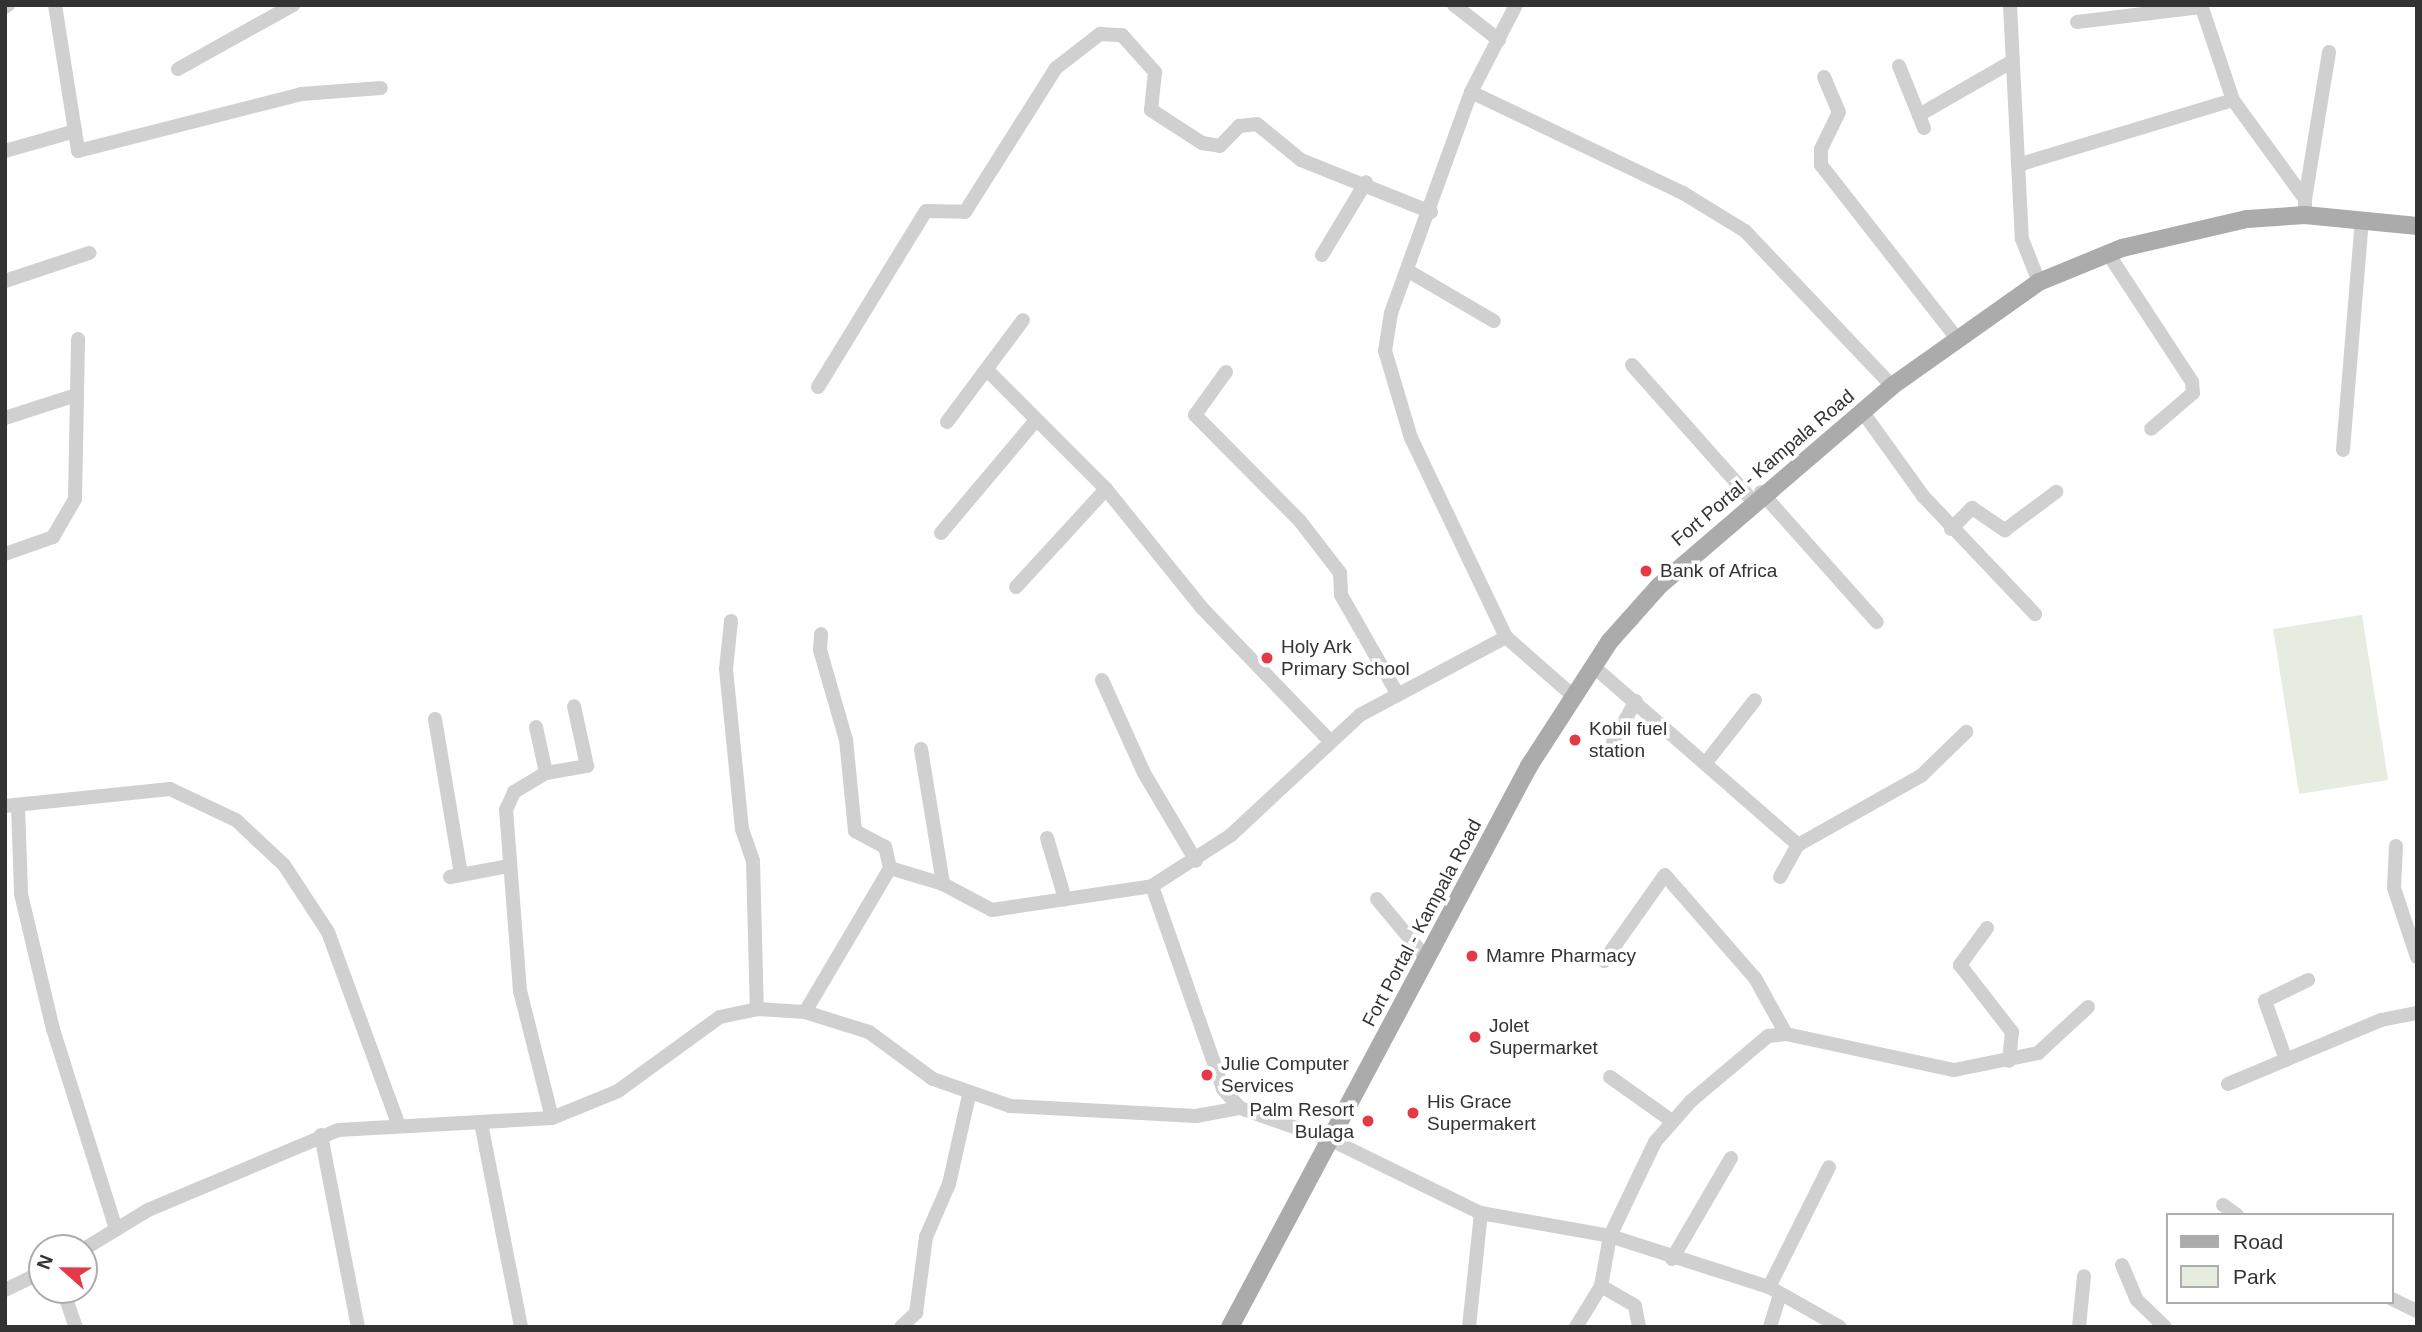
<!DOCTYPE html>
<style>
body{margin:0}
#map{position:relative;width:2422px;height:1332px;overflow:hidden;background:#fff;font-family:Arial,sans-serif}
div>[style]{position:absolute}
.green>*{inset:0;background:#e6ecdf;transform-origin:0 0}
.minor>*{height:14px;margin:-7px;padding:0 7px;transform-origin:7px;border-radius:7px;background:#d0d0d0}
.major>*{height:18px;margin:-9px;padding:0 9px;transform-origin:9px;border-radius:9px;background:#ababab}
.dots>*{width:19px;height:19px;translate:-50% -50%;box-sizing:border-box;border:4px solid #fff;border-radius:50%}
span{translate:-50% -50%;white-space:nowrap;text-align:center;line-height:1.15;-webkit-text-stroke:7px #fff;paint-order:stroke}
.street-label{font-size:19px;color:#333}
.poi-label{font-size:19px;color:#333}
.left{translate:0 -50%;text-align:left}
.right{translate:-100% -50%;text-align:right}
.frame{position:absolute;inset:0;border:7px solid #333;pointer-events:none}
.legend{position:absolute;left:2166px;top:1213px;width:228px;height:91px;box-sizing:border-box;background:#fff;border:2px solid #adadad;margin:0;padding:9px 12px;list-style:none;font-size:21px;color:#333}
.legend li{display:flex;align-items:center;gap:14px;height:35px}
.legend b{width:35px;border:2px solid #adadad}
.north{position:absolute;left:28px;top:1234px;width:70px;height:70px;box-sizing:border-box;background:#fff;border:2px solid #adadad;border-radius:50%;rotate:291deg;font-size:19px;font-weight:700;line-height:28px;text-align:center;color:#333}
.north::after{content:'';display:block;margin:auto;width:24px;height:32px;background:#e63946;clip-path:polygon(50% 0,100% 100%,50% 72%,0 100%)}
</style>
<div id="map">
<div class="green">
<i style="left:2362px;top:615px;width:167px;height:90px;rotate:81deg"></i>
</div>
<div class="minor">
<i style="left:55px;top:5px;width:148px;rotate:81deg"></i>
<i style="left:78px;top:151px;width:230px;rotate:-14.3deg"></i>
<i style="left:301px;top:94px;width:80px;rotate:-4.3deg"></i>
<i style="left:1454px;top:5px;width:57px;rotate:37.9deg"></i>
<i style="left:2010px;top:5px;width:234px;rotate:87.1deg"></i>
<i style="left:2022px;top:239px;width:46px;rotate:68.4deg"></i>
<i style="left:2201px;top:5px;width:100px;rotate:71.4deg"></i>
<i style="left:2233px;top:100px;width:122px;rotate:54deg"></i>
<i style="left:2305px;top:199px;width:16px;rotate:90deg"></i>
<i style="left:5px;top:7px;width:4px;rotate:-34deg"></i>
<i style="left:2077px;top:22px;width:125px;rotate:-6.9deg"></i>
<i style="left:1899px;top:66px;width:67px;rotate:68deg"></i>
<i style="left:178px;top:69px;width:132px;rotate:-29.1deg"></i>
<i style="left:1824px;top:77px;width:38px;rotate:67deg"></i>
<i style="left:1839px;top:112px;width:41px;rotate:115.9deg"></i>
<i style="left:1821px;top:149px;width:16px;rotate:90deg"></i>
<i style="left:1821px;top:165px;width:219px;rotate:51.9deg"></i>
<i style="left:1471px;top:92px;width:235px;rotate:25.5deg"></i>
<i style="left:1683px;top:193px;width:73px;rotate:31.5deg"></i>
<i style="left:1745px;top:231px;width:214px;rotate:46.5deg"></i>
<i style="left:1919px;top:115px;width:106px;rotate:-29.9deg"></i>
<i style="left:5px;top:151px;width:73px;rotate:-15.9deg"></i>
<i style="left:2021px;top:164px;width:221px;rotate:-16.8deg"></i>
<i style="left:2305px;top:199px;width:149px;rotate:-80.7deg"></i>
<i style="left:1322px;top:255px;width:85px;rotate:-58.9deg"></i>
<i style="left:2109px;top:255px;width:152px;rotate:56.8deg"></i>
<i style="left:2192px;top:382px;width:11px;rotate:85deg"></i>
<i style="left:2193px;top:393px;width:55px;rotate:139.4deg"></i>
<i style="left:1410px;top:272px;width:97px;rotate:30.3deg"></i>
<i style="left:5px;top:281px;width:89px;rotate:-18.4deg"></i>
<i style="left:1632px;top:365px;width:181px;rotate:48.4deg"></i>
<i style="left:988px;top:371px;width:167px;rotate:45deg"></i>
<i style="left:1106px;top:489px;width:153px;rotate:51.1deg"></i>
<i style="left:1202px;top:608px;width:182px;rotate:46.1deg"></i>
<i style="left:1226px;top:372px;width:53px;rotate:125.8deg"></i>
<i style="left:1195px;top:415px;width:149px;rotate:45.3deg"></i>
<i style="left:1300px;top:521px;width:66px;rotate:52.4deg"></i>
<i style="left:1340px;top:573px;width:22px;rotate:87deg"></i>
<i style="left:1341px;top:595px;width:115px;rotate:60.3deg"></i>
<i style="left:818px;top:387px;width:206px;rotate:-58.5deg"></i>
<i style="left:926px;top:211px;width:39px;rotate:1deg"></i>
<i style="left:965px;top:212px;width:170px;rotate:-57.7deg"></i>
<i style="left:1056px;top:68px;width:56px;rotate:-37.7deg"></i>
<i style="left:1100px;top:34px;width:22px;rotate:3deg"></i>
<i style="left:1122px;top:35px;width:50px;rotate:48.3deg"></i>
<i style="left:1155px;top:72px;width:38px;rotate:96deg"></i>
<i style="left:1151px;top:110px;width:61px;rotate:32.9deg"></i>
<i style="left:1202px;top:143px;width:18px;rotate:9deg"></i>
<i style="left:1220px;top:146px;width:28px;rotate:-46deg"></i>
<i style="left:1239px;top:126px;width:18px;rotate:-6deg"></i>
<i style="left:1257px;top:124px;width:57px;rotate:39.3deg"></i>
<i style="left:1301px;top:160px;width:140px;rotate:21.8deg"></i>
<i style="left:1862px;top:411px;width:105px;rotate:54.3deg"></i>
<i style="left:1923px;top:496px;width:163px;rotate:46.5deg"></i>
<i style="left:5px;top:418px;width:71px;rotate:-17.9deg"></i>
<i style="left:947px;top:422px;width:127px;rotate:-53.3deg"></i>
<i style="left:2343px;top:450px;width:231px;rotate:-85.3deg"></i>
<i style="left:1761px;top:492px;width:174px;rotate:48.3deg"></i>
<i style="left:1951px;top:529px;width:30px;rotate:-45deg"></i>
<i style="left:1972px;top:508px;width:40px;rotate:34deg"></i>
<i style="left:2005px;top:530px;width:64px;rotate:-36.7deg"></i>
<i style="left:941px;top:533px;width:148px;rotate:-49.9deg"></i>
<i style="left:5px;top:554px;width:51px;rotate:-19.5deg"></i>
<i style="left:53px;top:537px;width:44px;rotate:-59.9deg"></i>
<i style="left:75px;top:499px;width:160px;rotate:-88.9deg"></i>
<i style="left:1016px;top:587px;width:133px;rotate:-47.4deg"></i>
<i style="left:731px;top:621px;width:48px;rotate:95.9deg"></i>
<i style="left:726px;top:669px;width:161px;rotate:84.3deg"></i>
<i style="left:742px;top:829px;width:34px;rotate:71deg"></i>
<i style="left:753px;top:861px;width:148px;rotate:88.5deg"></i>
<i style="left:1506px;top:637px;width:221px;rotate:-115.5deg"></i>
<i style="left:1411px;top:438px;width:91px;rotate:-106.6deg"></i>
<i style="left:1385px;top:351px;width:38px;rotate:-81deg"></i>
<i style="left:1391px;top:313px;width:235px;rotate:-70.1deg"></i>
<i style="left:1471px;top:92px;width:98px;rotate:-62.7deg"></i>
<i style="left:1593px;top:666px;width:272px;rotate:41.1deg"></i>
<i style="left:1102px;top:680px;width:102px;rotate:65.7deg"></i>
<i style="left:1144px;top:773px;width:102px;rotate:59.4deg"></i>
<i style="left:435px;top:719px;width:158px;rotate:80.5deg"></i>
<i style="left:536px;top:727px;width:47px;rotate:77.7deg"></i>
<i style="left:1613px;top:741px;width:46px;rotate:-60.1deg"></i>
<i style="left:921px;top:749px;width:137px;rotate:80.7deg"></i>
<i style="left:1708px;top:760px;width:76px;rotate:-51.9deg"></i>
<i style="left:5px;top:806px;width:166px;rotate:-5.9deg"></i>
<i style="left:170px;top:789px;width:73px;rotate:25.2deg"></i>
<i style="left:236px;top:820px;width:66px;rotate:43.2deg"></i>
<i style="left:284px;top:865px;width:80px;rotate:56.7deg"></i>
<i style="left:328px;top:932px;width:201px;rotate:69.9deg"></i>
<i style="left:18px;top:806px;width:88px;rotate:88deg"></i>
<i style="left:21px;top:894px;width:139px;rotate:76.7deg"></i>
<i style="left:53px;top:1029px;width:210px;rotate:72.5deg"></i>
<i style="left:1047px;top:838px;width:64px;rotate:73.6deg"></i>
<i style="left:2396px;top:846px;width:42px;rotate:92.7deg"></i>
<i style="left:2394px;top:888px;width:73px;rotate:71.6deg"></i>
<i style="left:890px;top:868px;width:55px;rotate:16.8deg"></i>
<i style="left:943px;top:884px;width:55px;rotate:28deg"></i>
<i style="left:992px;top:910px;width:162px;rotate:-8.5deg"></i>
<i style="left:1152px;top:886px;width:94px;rotate:-32.8deg"></i>
<i style="left:1231px;top:835px;width:176px;rotate:-42.9deg"></i>
<i style="left:1360px;top:715px;width:166px;rotate:-28.1deg"></i>
<i style="left:1506px;top:637px;width:88px;rotate:41.3deg"></i>
<i style="left:450px;top:877px;width:59px;rotate:-10.7deg"></i>
<i style="left:1780px;top:877px;width:37px;rotate:-61deg"></i>
<i style="left:1798px;top:845px;width:142px;rotate:-29.4deg"></i>
<i style="left:1922px;top:775px;width:62px;rotate:-44.3deg"></i>
<i style="left:1152px;top:886px;width:215px;rotate:70.7deg"></i>
<i style="left:1223px;top:1089px;width:25px;rotate:48deg"></i>
<i style="left:1377px;top:899px;width:78px;rotate:50.2deg"></i>
<i style="left:1987px;top:928px;width:46px;rotate:126.1deg"></i>
<i style="left:1960px;top:965px;width:85px;rotate:52.2deg"></i>
<i style="left:2012px;top:1032px;width:29px;rotate:96deg"></i>
<i style="left:1604px;top:961px;width:105px;rotate:-54.7deg"></i>
<i style="left:1665px;top:875px;width:137px;rotate:48.9deg"></i>
<i style="left:1755px;top:978px;width:64px;rotate:61deg"></i>
<i style="left:805px;top:1012px;width:167px;rotate:-59.4deg"></i>
<i style="left:890px;top:868px;width:22px;rotate:-103deg"></i>
<i style="left:885px;top:847px;width:34px;rotate:-152deg"></i>
<i style="left:855px;top:831px;width:91px;rotate:-95.6deg"></i>
<i style="left:846px;top:740px;width:94px;rotate:-106.1deg"></i>
<i style="left:820px;top:650px;width:16px;rotate:-86deg"></i>
<i style="left:2286px;top:1060px;width:63px;rotate:-109.6deg"></i>
<i style="left:2265px;top:1001px;width:48px;rotate:-26deg"></i>
<i style="left:1610px;top:1077px;width:76px;rotate:35.4deg"></i>
<i style="left:2228px;top:1084px;width:166px;rotate:-22.7deg"></i>
<i style="left:2381px;top:1020px;width:37px;rotate:-11deg"></i>
<i style="left:552px;top:1118px;width:131px;rotate:-104.1deg"></i>
<i style="left:520px;top:991px;width:182px;rotate:-94.4deg"></i>
<i style="left:506px;top:810px;width:20px;rotate:-66deg"></i>
<i style="left:514px;top:792px;width:37px;rotate:-31deg"></i>
<i style="left:546px;top:773px;width:42px;rotate:-9.7deg"></i>
<i style="left:587px;top:766px;width:61px;rotate:-102.2deg"></i>
<i style="left:481px;top:1123px;width:208px;rotate:78.9deg"></i>
<i style="left:321px;top:1135px;width:196px;rotate:79.1deg"></i>
<i style="left:2223px;top:1205px;width:17px;rotate:36deg"></i>
<i style="left:84px;top:1249px;width:75px;rotate:-31.4deg"></i>
<i style="left:148px;top:1210px;width:206px;rotate:-22.8deg"></i>
<i style="left:338px;top:1130px;width:214px;rotate:-3.2deg"></i>
<i style="left:552px;top:1118px;width:71px;rotate:-22.2deg"></i>
<i style="left:618px;top:1091px;width:126px;rotate:-36deg"></i>
<i style="left:720px;top:1017px;width:38px;rotate:-12deg"></i>
<i style="left:757px;top:1009px;width:48px;rotate:3.6deg"></i>
<i style="left:805px;top:1012px;width:67px;rotate:17.4deg"></i>
<i style="left:869px;top:1032px;width:79px;rotate:36.3deg"></i>
<i style="left:933px;top:1079px;width:82px;rotate:19.3deg"></i>
<i style="left:1010px;top:1106px;width:186px;rotate:3.1deg"></i>
<i style="left:1196px;top:1116px;width:45px;rotate:-10.3deg"></i>
<i style="left:1240px;top:1108px;width:96px;rotate:19.4deg"></i>
<i style="left:1331px;top:1140px;width:167px;rotate:26deg"></i>
<i style="left:1481px;top:1213px;width:131px;rotate:10.1deg"></i>
<i style="left:1610px;top:1236px;width:167px;rotate:17.8deg"></i>
<i style="left:1769px;top:1287px;width:81px;rotate:29.4deg"></i>
<i style="left:1672px;top:1259px;width:117px;rotate:-59.7deg"></i>
<i style="left:2122px;top:1265px;width:38px;rotate:67deg"></i>
<i style="left:2137px;top:1300px;width:39px;rotate:44deg"></i>
<i style="left:1601px;top:1286px;width:39px;rotate:30deg"></i>
<i style="left:1635px;top:1306px;width:21px;rotate:79deg"></i>
<i style="left:1769px;top:1287px;width:134px;rotate:-63.4deg"></i>
<i style="left:5px;top:1290px;width:41px;rotate:-25.9deg"></i>
<i style="left:63px;top:1290px;width:39px;rotate:71deg"></i>
<i style="left:2392px;top:1299px;width:28px;rotate:26deg"></i>
<i style="left:901px;top:1327px;width:21px;rotate:-43deg"></i>
<i style="left:916px;top:1313px;width:77px;rotate:-82.5deg"></i>
<i style="left:926px;top:1237px;width:58px;rotate:-66.5deg"></i>
<i style="left:949px;top:1184px;width:91px;rotate:-77.3deg"></i>
<i style="left:1469px;top:1327px;width:115px;rotate:-84deg"></i>
<i style="left:1576px;top:1327px;width:48px;rotate:-58.6deg"></i>
<i style="left:1601px;top:1286px;width:51px;rotate:-79.8deg"></i>
<i style="left:1610px;top:1236px;width:104px;rotate:-64.4deg"></i>
<i style="left:1655px;top:1142px;width:55px;rotate:-48.7deg"></i>
<i style="left:1691px;top:1101px;width:101px;rotate:-40.2deg"></i>
<i style="left:1768px;top:1036px;width:18px;rotate:-6deg"></i>
<i style="left:1786px;top:1034px;width:172px;rotate:12.1deg"></i>
<i style="left:1954px;top:1070px;width:86px;rotate:-11.4deg"></i>
<i style="left:2038px;top:1053px;width:68px;rotate:-42.6deg"></i>
<i style="left:1770px;top:1327px;width:34px;rotate:-73deg"></i>
<i style="left:2079px;top:1327px;width:51px;rotate:-84.4deg"></i>
</div>
<div class="major">
<i style="left:1230px;top:1327px;width:636px;rotate:-61.94deg"></i>
<i style="left:1529px;top:766px;width:149px;rotate:-57.1deg"></i>
<i style="left:1610px;top:641px;width:74px;rotate:-48.3deg"></i>
<i style="left:1659px;top:586px;width:307px;rotate:-40.6deg"></i>
<i style="left:1892px;top:386px;width:180px;rotate:-35.3deg"></i>
<i style="left:2039px;top:282px;width:90px;rotate:-22.3deg"></i>
<i style="left:2122px;top:248px;width:128px;rotate:-13.1deg"></i>
<i style="left:2247px;top:219px;width:58px;rotate:-3.9deg"></i>
<i style="left:2305px;top:215px;width:113px;rotate:5.6deg"></i>
</div>
<div class="dots">
<i style="left:1646px;top:571px;background:#e63946"></i>
<i style="left:1267px;top:658px;background:#e63946"></i>
<i style="left:1575px;top:740px;background:#e63946"></i>
<i style="left:1472px;top:956px;background:#e63946"></i>
<i style="left:1475px;top:1037px;background:#e63946"></i>
<i style="left:1207px;top:1075px;background:#e63946"></i>
<i style="left:1413px;top:1113px;background:#e63946"></i>
<i style="left:1368px;top:1121px;background:#e63946"></i>
</div>
<div class="street-label">
<span style="left:1763px;top:468px;rotate:-40deg">Fort Portal - Kampala Road</span>
<span style="left:1422px;top:923px;rotate:-62deg">Fort Portal - Kampala Road</span>
</div>
<div class="poi-label">
<span class="left" style="left:1660px;top:571px">Bank of Africa</span>
<span class="left" style="left:1281px;top:658px">Holy Ark<br>Primary School</span>
<span class="left" style="left:1589px;top:740px">Kobil fuel<br>station</span>
<span class="left" style="left:1486px;top:956px">Mamre Pharmacy</span>
<span class="left" style="left:1489px;top:1037px">Jolet<br>Supermarket</span>
<span class="left" style="left:1221px;top:1075px">Julie Computer<br>Services</span>
<span class="left" style="left:1427px;top:1113px">His Grace<br>Supermakert</span>
<span class="right" style="left:1354px;top:1121px">Palm Resort<br>Bulaga</span>
</div>
<div class="frame"></div>
<ul class="legend">
<li><b style="height:9px;background:#ababab"></b>Road</li>
<li><b style="height:19px;background:#e6ecdf"></b>Park</li>
</ul>
<div class="north">N</div>
</div>
